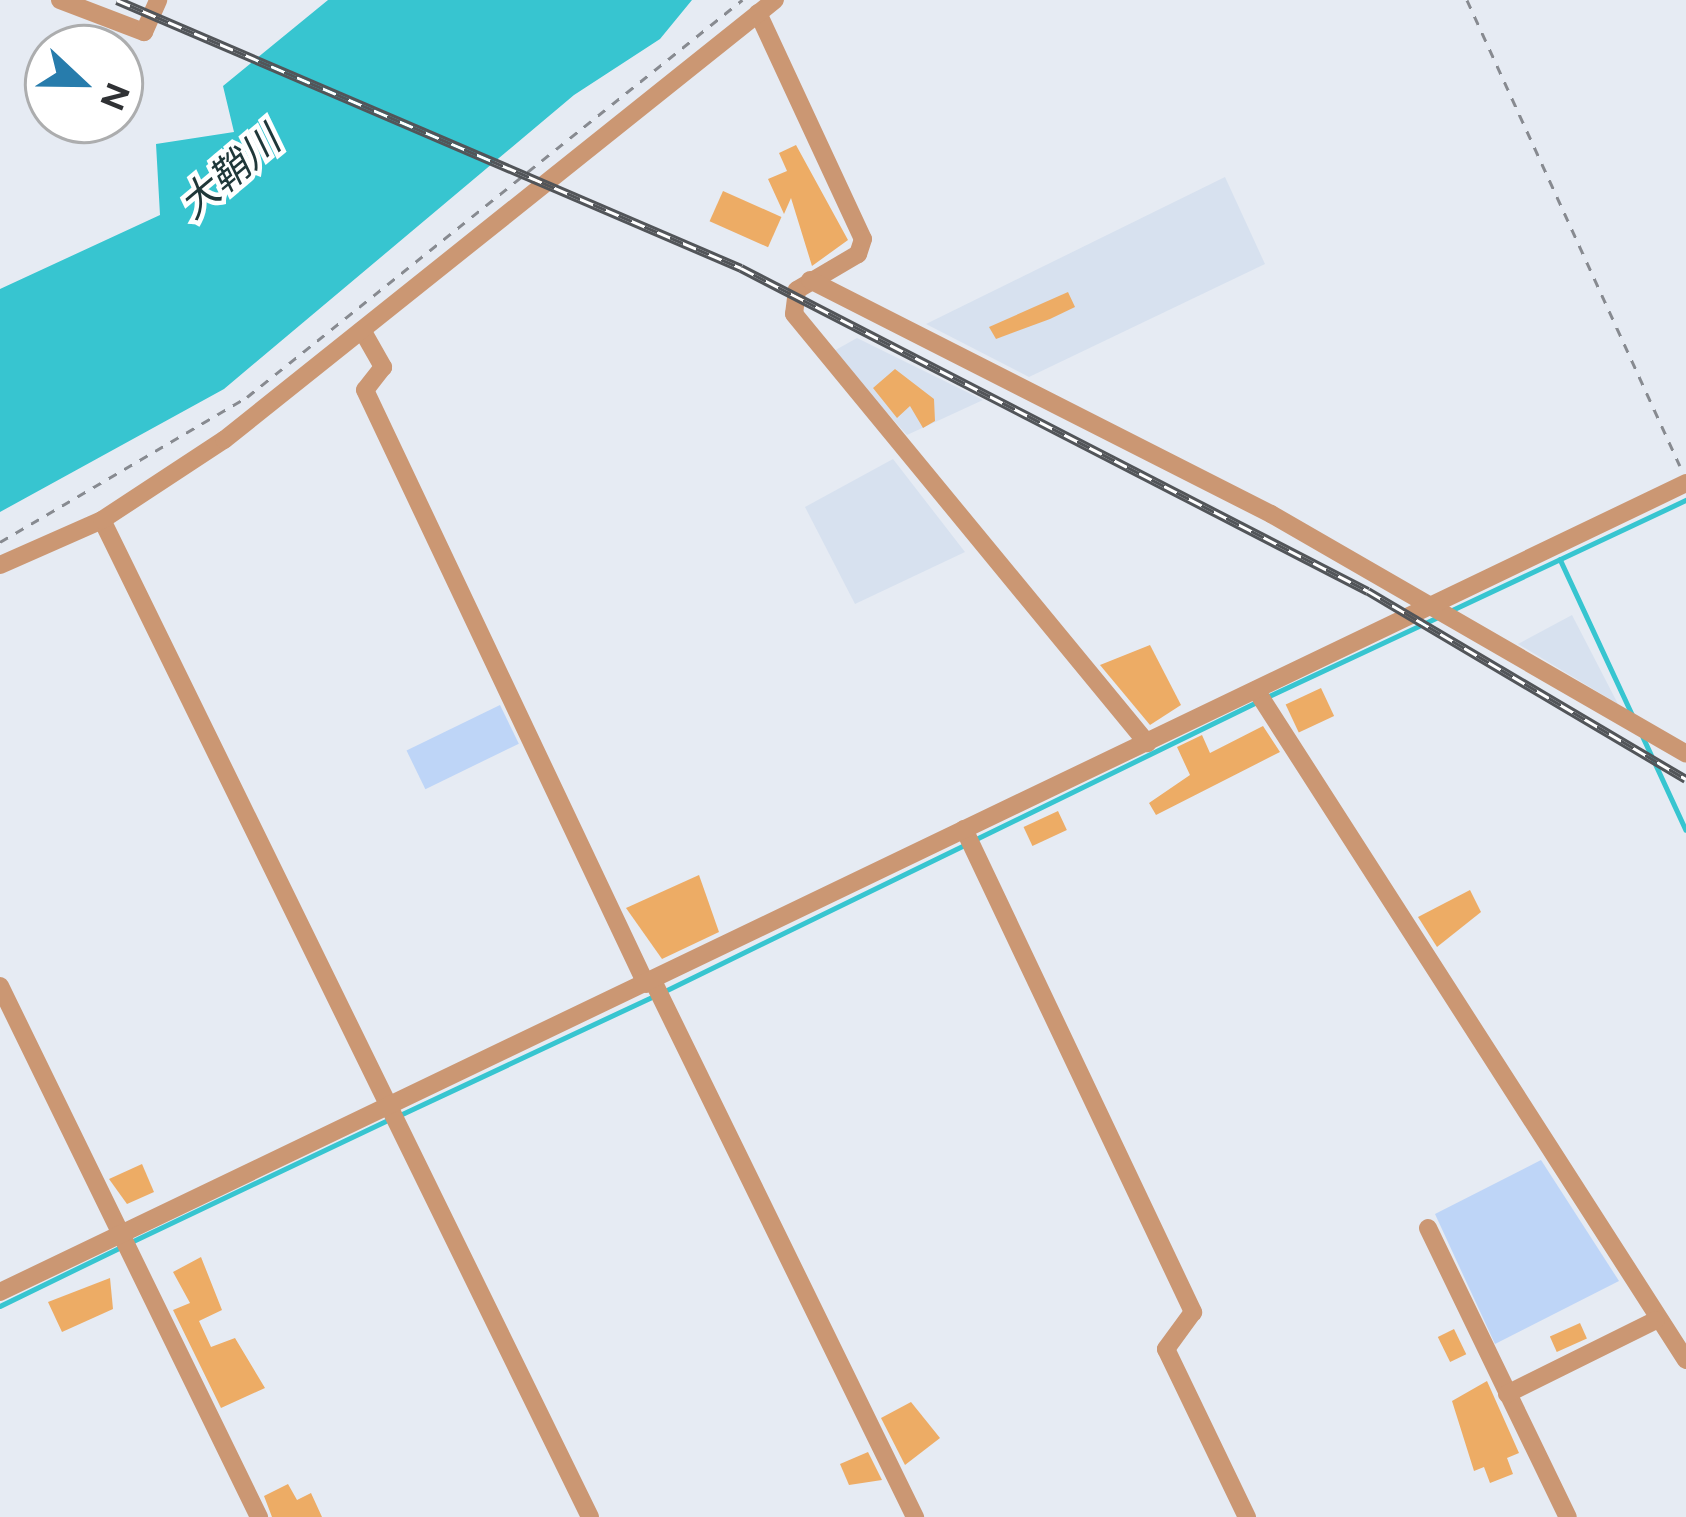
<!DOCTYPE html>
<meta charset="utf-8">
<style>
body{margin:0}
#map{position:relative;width:1686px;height:1517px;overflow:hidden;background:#e6ebf3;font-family:Figtree,"Noto Sans JP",sans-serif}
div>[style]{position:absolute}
.built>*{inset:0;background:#d7e1ef}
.green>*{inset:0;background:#bed5f7;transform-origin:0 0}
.water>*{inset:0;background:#37c5d0}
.stream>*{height:4.5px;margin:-2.25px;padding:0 2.25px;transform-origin:2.25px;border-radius:2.25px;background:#37c5d0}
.building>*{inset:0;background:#edac65;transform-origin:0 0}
.path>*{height:3px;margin-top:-1.5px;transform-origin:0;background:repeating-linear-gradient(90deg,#878a90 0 9px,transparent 0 18px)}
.minor>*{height:18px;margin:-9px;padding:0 9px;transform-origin:9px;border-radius:9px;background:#cb9773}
.rail>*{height:9px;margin-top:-4.5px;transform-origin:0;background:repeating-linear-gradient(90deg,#fff 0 14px,#525559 0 28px);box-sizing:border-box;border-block:3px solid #525559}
span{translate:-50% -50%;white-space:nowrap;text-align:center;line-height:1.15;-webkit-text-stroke:9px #fff;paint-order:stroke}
.water-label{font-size:39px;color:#1f3739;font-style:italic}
.north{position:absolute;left:24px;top:24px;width:120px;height:120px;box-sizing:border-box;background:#fff;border:3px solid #acadae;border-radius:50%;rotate:112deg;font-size:33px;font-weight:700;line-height:48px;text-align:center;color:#2f3134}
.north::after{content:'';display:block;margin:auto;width:42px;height:54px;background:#277cac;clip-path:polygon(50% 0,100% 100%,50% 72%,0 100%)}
</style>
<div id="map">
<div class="built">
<i style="clip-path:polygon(1225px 177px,1265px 264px,1029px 377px,926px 324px)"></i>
<i style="clip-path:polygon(857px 338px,983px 400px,907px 435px,832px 352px)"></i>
<i style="clip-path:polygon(893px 459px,965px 552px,855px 604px,805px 507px)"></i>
<i style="clip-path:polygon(1572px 615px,1618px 704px,1518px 644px)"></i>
</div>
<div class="green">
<i style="left:500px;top:705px;width:43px;height:104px;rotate:64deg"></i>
<i style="clip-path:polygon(1541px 1160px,1619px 1281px,1495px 1344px,1435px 1214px)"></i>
</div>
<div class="water">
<i style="clip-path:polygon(328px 0,692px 0,660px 39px,574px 95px,224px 389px,0 512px,0 289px,160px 215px,156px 144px,234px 132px,223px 86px)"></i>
</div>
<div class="stream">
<i style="left:1560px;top:559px;width:173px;rotate:65.1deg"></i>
<i style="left:1450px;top:611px;width:261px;rotate:-25.2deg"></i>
<i style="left:1265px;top:698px;width:193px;rotate:-25.1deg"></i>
<i style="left:1643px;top:737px;width:102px;rotate:65.2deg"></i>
<i style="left:974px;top:840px;width:313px;rotate:-26deg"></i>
<i style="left:667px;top:990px;width:331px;rotate:-26deg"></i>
<i style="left:400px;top:1115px;width:283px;rotate:-25.1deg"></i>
<i style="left:129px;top:1243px;width:289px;rotate:-25.4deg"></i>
<i style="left:0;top:1306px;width:132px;rotate:-26deg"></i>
</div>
<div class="building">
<i style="clip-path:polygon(796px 145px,848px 240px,812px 266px,791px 198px,784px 214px,768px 179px,787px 171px,779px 153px)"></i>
<i style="left:723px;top:191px;width:64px;height:33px;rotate:24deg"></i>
<i style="clip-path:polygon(1068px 292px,1075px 307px,1050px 319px,996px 339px,989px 327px)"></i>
<i style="clip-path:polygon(895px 369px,934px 399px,935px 421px,923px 428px,910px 406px,897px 418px,873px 388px)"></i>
<i style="clip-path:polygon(1150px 645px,1181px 705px,1150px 725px,1100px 665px)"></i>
<i style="left:1321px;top:688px;width:31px;height:39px;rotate:65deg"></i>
<i style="clip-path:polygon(1263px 726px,1280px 752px,1156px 815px,1149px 803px,1190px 775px,1177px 747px,1202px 735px,1210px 753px)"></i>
<i style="left:1058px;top:811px;width:21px;height:38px;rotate:65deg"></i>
<i style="clip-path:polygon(699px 875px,719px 932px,662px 959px,626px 908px)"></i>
<i style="clip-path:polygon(1470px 890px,1481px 912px,1437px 947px,1418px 917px)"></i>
<i style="clip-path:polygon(142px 1164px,154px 1192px,127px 1204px,109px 1179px)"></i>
<i style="clip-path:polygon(201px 1257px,222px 1310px,199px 1321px,211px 1347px,235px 1338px,265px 1388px,221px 1408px,173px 1310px,190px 1303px,173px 1272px)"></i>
<i style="clip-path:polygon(110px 1278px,113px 1309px,62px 1332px,48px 1302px)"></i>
<i style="left:1580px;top:1323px;width:17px;height:33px;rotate:66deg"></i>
<i style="left:1454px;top:1329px;width:28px;height:18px;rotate:64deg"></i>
<i style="clip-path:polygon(1487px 1381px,1519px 1453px,1507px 1458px,1513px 1474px,1490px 1483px,1484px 1467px,1474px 1471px,1452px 1401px)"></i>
<i style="clip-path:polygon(911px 1402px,940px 1438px,905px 1465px,881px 1418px)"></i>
<i style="clip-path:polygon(868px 1452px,882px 1480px,849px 1485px,840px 1464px)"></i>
<i style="clip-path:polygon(288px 1484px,297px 1500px,311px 1493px,322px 1517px,272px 1517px,264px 1496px)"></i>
</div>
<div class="path">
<i style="left:1467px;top:0;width:512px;rotate:65.44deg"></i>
<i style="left:0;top:542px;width:286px;rotate:-30.4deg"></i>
<i style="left:247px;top:397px;width:635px;rotate:-38.73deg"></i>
</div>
<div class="minor">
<i style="left:60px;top:0;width:90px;rotate:20.9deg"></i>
<i style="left:144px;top:32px;width:35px;rotate:-66deg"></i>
<i style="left:758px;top:13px;width:249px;rotate:65.1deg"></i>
<i style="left:863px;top:239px;width:16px;rotate:108deg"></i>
<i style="left:858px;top:254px;width:71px;rotate:149.5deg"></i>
<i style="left:797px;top:290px;width:24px;rotate:97deg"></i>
<i style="left:794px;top:314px;width:556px;rotate:50.55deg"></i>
<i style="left:810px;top:280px;width:517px;rotate:26.91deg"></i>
<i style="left:1271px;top:514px;width:479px;rotate:30deg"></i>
<i style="left:362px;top:330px;width:43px;rotate:60.4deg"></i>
<i style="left:383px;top:367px;width:29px;rotate:128deg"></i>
<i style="left:365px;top:390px;width:657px;rotate:64.68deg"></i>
<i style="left:102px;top:520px;width:1110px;rotate:63.92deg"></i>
<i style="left:0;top:565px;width:111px;rotate:-23.8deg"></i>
<i style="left:102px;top:520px;width:146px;rotate:-33.3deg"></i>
<i style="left:224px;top:440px;width:705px;rotate:-38.61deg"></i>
<i style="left:1256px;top:690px;width:796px;rotate:57.31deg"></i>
<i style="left:964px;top:829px;width:535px;rotate:64.63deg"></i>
<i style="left:1193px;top:1312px;width:46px;rotate:126.1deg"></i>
<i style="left:1166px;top:1349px;width:187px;rotate:64.3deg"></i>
<i style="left:653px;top:981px;width:597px;rotate:63.95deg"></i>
<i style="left:0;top:986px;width:591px;rotate:64deg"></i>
<i style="left:1428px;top:1228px;width:321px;rotate:64.2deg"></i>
<i style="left:0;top:1292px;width:1870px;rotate:-25.63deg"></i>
<i style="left:1507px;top:1394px;width:166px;rotate:-26.4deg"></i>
</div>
<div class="rail">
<i style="left:117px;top:0;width:679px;rotate:23.24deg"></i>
<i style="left:741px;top:268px;width:705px;rotate:27.26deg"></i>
<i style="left:1368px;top:591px;width:369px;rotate:30.6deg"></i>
</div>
<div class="water-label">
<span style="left:230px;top:173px;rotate:-40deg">大鞘川</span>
</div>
<div class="north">N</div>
</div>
